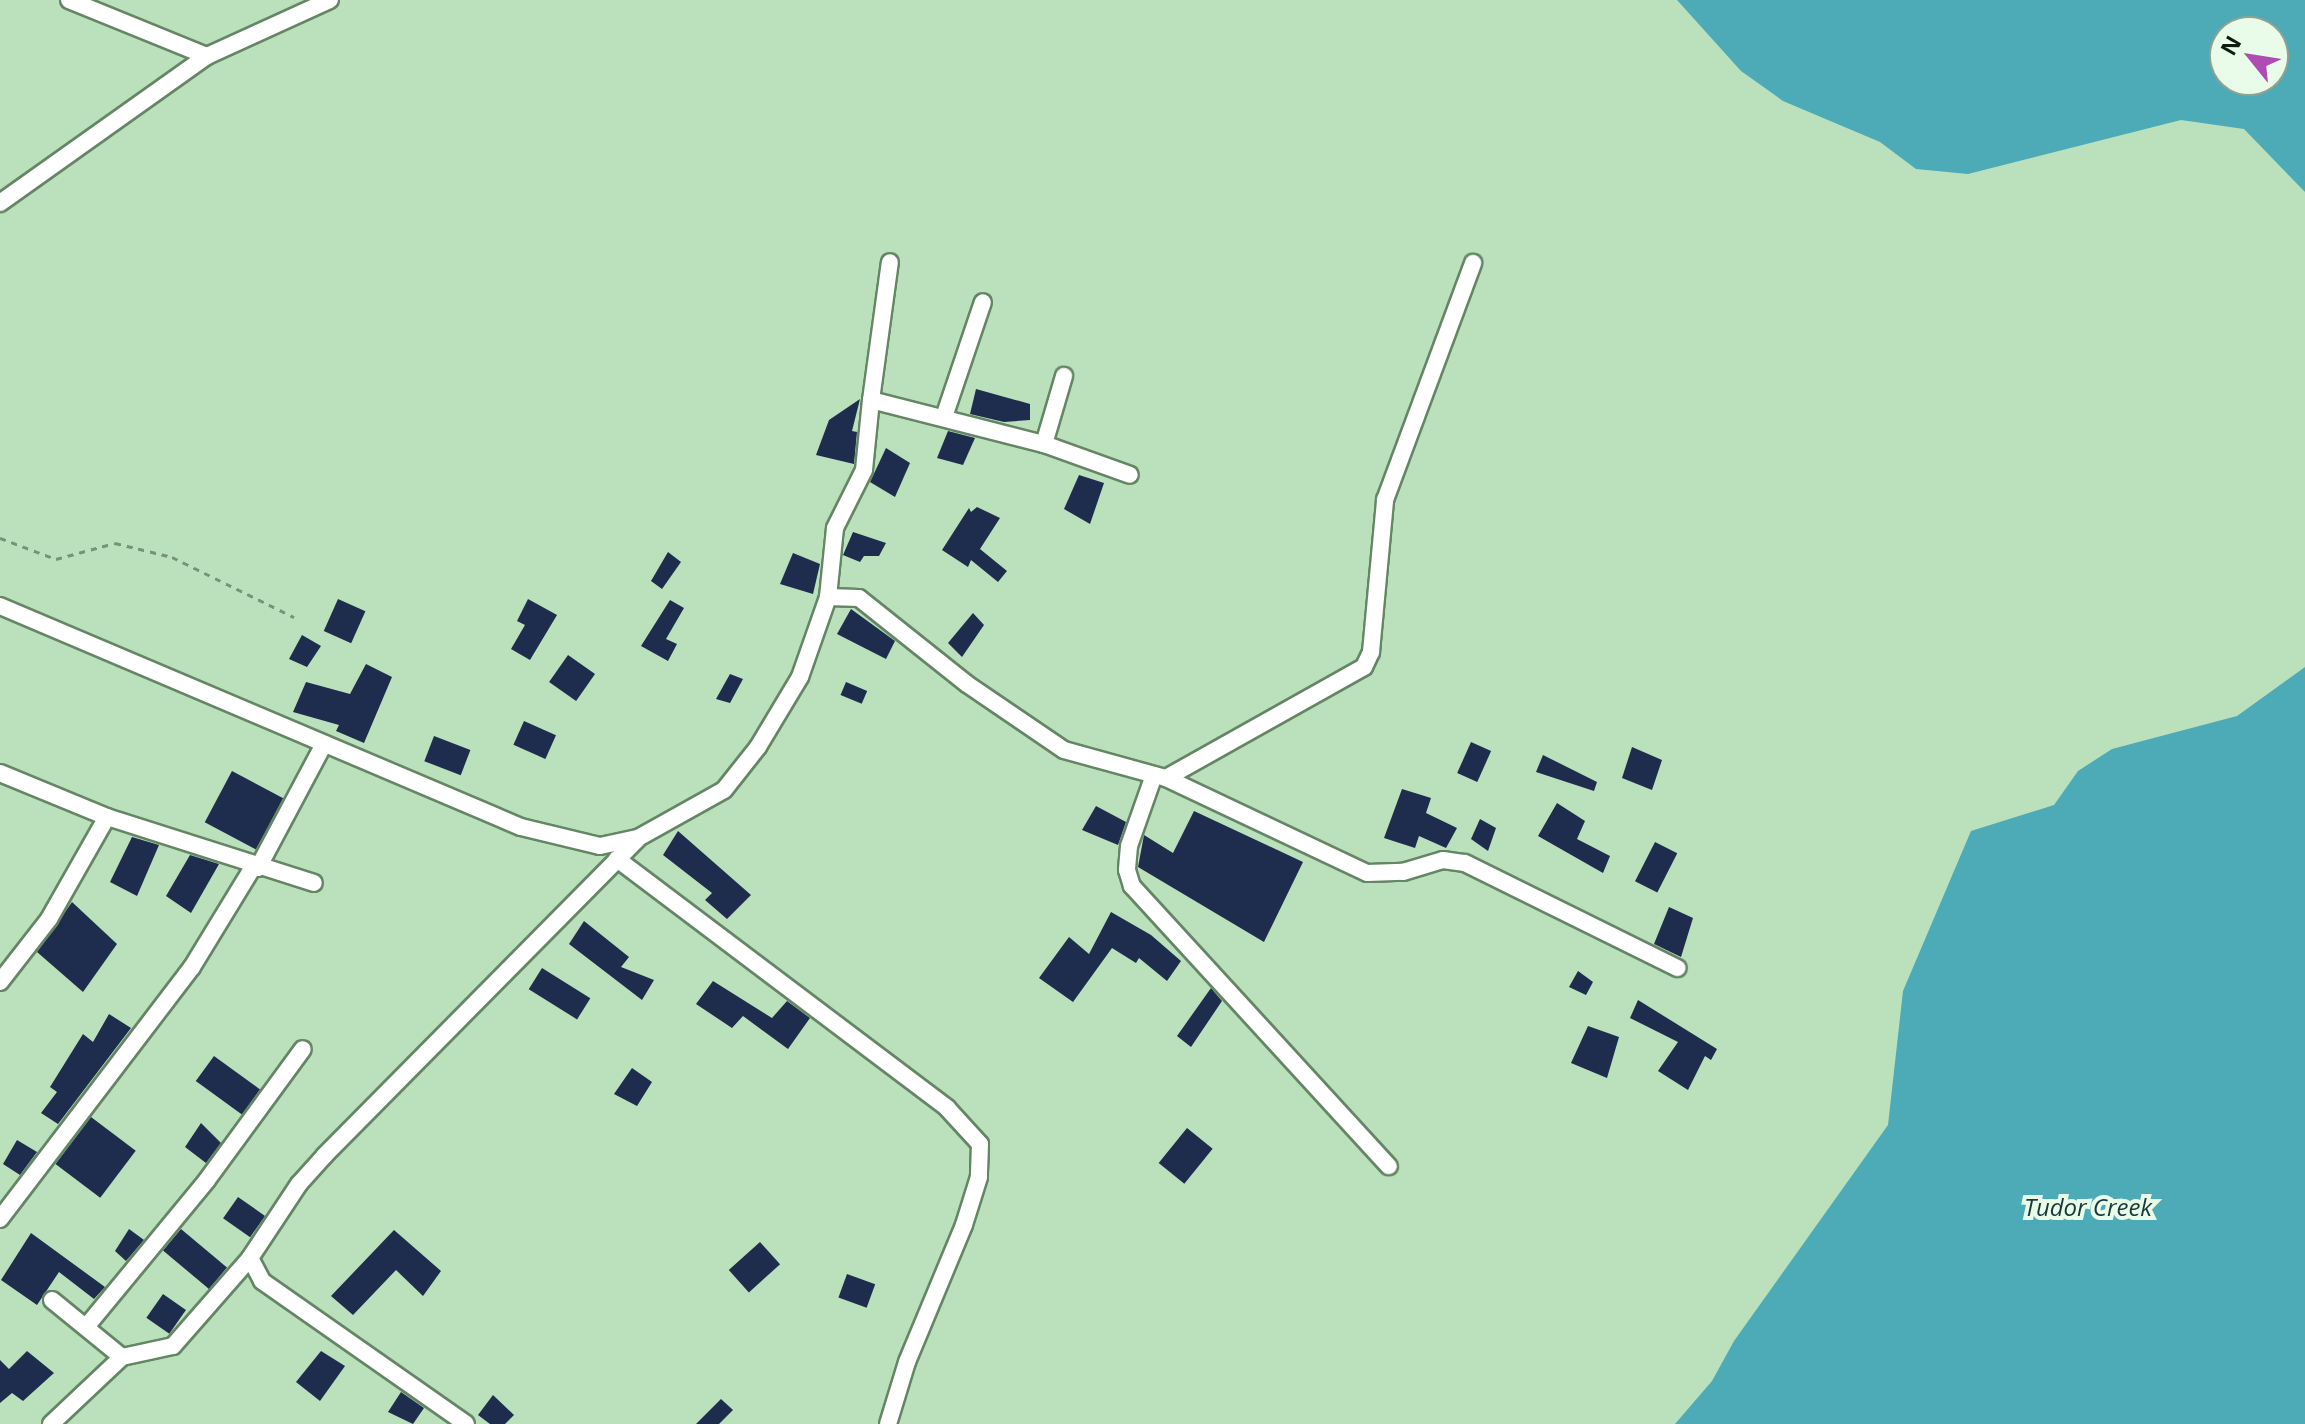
<!DOCTYPE html>
<style>
body{margin:0}
#map{position:relative;width:2305px;height:1424px;overflow:hidden;background:#bbe0bc;font-family:"Open Sans",sans-serif}
div>[style]{position:absolute}
.water>*{inset:0;background:#4cabb6}
.building>*{inset:0;background:#1e2c4d;transform-origin:0 0}
.path>*{height:3px;margin-top:-1.5px;transform-origin:0;background:repeating-linear-gradient(90deg,#769277 0 6px,transparent 0 12px)}
.roads{filter:drop-shadow(2px 0 #648665) drop-shadow(-2px 0 #648665) drop-shadow(0 2px #648665) drop-shadow(0 -2px #648665)}
.minor>*{height:16px;margin:-8px;padding:0 8px;transform-origin:8px;border-radius:8px;background:#fff}
span{translate:-50% -50%;white-space:nowrap;text-align:center;line-height:1.15;-webkit-text-stroke:8px #e9fce9;paint-order:stroke}
.water-label{font-size:24px;color:#1a383b;font-style:italic}
.north{position:absolute;left:2209px;top:16px;width:80px;height:80px;box-sizing:border-box;background:#e9fce9;border:2px solid #91a292;border-radius:50%;rotate:300deg;font-size:22px;font-weight:700;line-height:32px;text-align:center;color:#0e1b0f}
.north::after{content:'';display:block;margin:auto;width:28px;height:36px;background:#ae4cb3;clip-path:polygon(50% 0,100% 100%,50% 72%,0 100%)}
</style>
<div id="map">
<div class="water">
<i style="clip-path:polygon(evenodd,1677px 0,2305px 0,2305px 192px,2244px 129px,2181px 120px,1968px 174px,1916px 169px,1880px 142px,1783px 101px,1741px 71px,1677px 0,2273px 32px,2273px 80px,2225px 80px,2225px 32px,2273px 32px)"></i>
<i style="clip-path:polygon(2305px 667px,2305px 1424px,1675px 1424px,1712px 1381px,1734px 1341px,1888px 1125px,1903px 991px,1971px 831px,2054px 805px,2078px 771px,2112px 749px,2237px 716px)"></i>
</div>
<div class="building">
<i style="clip-path:polygon(976px 389px,1030px 404px,1030px 420px,1004px 422px,970px 414px)"></i>
<i style="clip-path:polygon(860px 399px,852px 431px,857px 432px,854px 464px,816px 455px,829px 420px)"></i>
<i style="clip-path:polygon(948px 431px,975px 438px,963px 465px,937px 458px)"></i>
<i style="clip-path:polygon(886px 448px,910px 463px,895px 497px,870px 482px)"></i>
<i style="clip-path:polygon(1079px 475px,1104px 483px,1090px 524px,1064px 509px)"></i>
<i style="clip-path:polygon(977px 507px,1000px 518px,980px 549px,1007px 571px,998px 582px,971px 560px,968px 567px,942px 550px,969px 508px,971px 512px)"></i>
<i style="clip-path:polygon(853px 532px,886px 543px,879px 556px,864px 556px,860px 562px,843px 555px)"></i>
<i style="clip-path:polygon(668px 552px,681px 562px,662px 589px,651px 581px)"></i>
<i style="clip-path:polygon(793px 553px,820px 564px,813px 594px,780px 584px)"></i>
<i style="left:338px;top:599px;width:30px;height:35px;rotate:24deg"></i>
<i style="clip-path:polygon(528px 599px,557px 615px,530px 660px,511px 649px,525px 625px,517px 621px)"></i>
<i style="clip-path:polygon(670px 600px,684px 608px,666px 639px,677px 644px,668px 661px,641px 646px)"></i>
<i style="clip-path:polygon(851px 609px,895px 641px,886px 659px,837px 634px)"></i>
<i style="clip-path:polygon(973px 613px,984px 625px,962px 657px,948px 643px)"></i>
<i style="clip-path:polygon(302px 635px,321px 646px,307px 667px,289px 659px)"></i>
<i style="left:568px;top:655px;width:33px;height:33px;rotate:35deg"></i>
<i style="clip-path:polygon(366px 664px,392px 677px,364px 743px,336px 731px,339px 725px,293px 712px,306px 682px,350px 694px)"></i>
<i style="clip-path:polygon(730px 674px,743px 679px,730px 703px,716px 699px)"></i>
<i style="left:846px;top:682px;width:23px;height:14px;rotate:23deg"></i>
<i style="left:524px;top:721px;width:35px;height:26px;rotate:24deg"></i>
<i style="left:434px;top:736px;width:39px;height:27px;rotate:21deg"></i>
<i style="left:1471px;top:742px;width:22px;height:34px;rotate:24deg"></i>
<i style="clip-path:polygon(1632px 747px,1662px 760px,1652px 790px,1622px 778px)"></i>
<i style="clip-path:polygon(1543px 755px,1597px 782px,1594px 791px,1536px 772px)"></i>
<i style="left:232px;top:771px;width:58px;height:58px;rotate:28deg"></i>
<i style="clip-path:polygon(1402px 789px,1431px 798px,1426px 813px,1457px 828px,1446px 848px,1419px 836px,1415px 848px,1384px 838px)"></i>
<i style="clip-path:polygon(1557px 803px,1585px 821px,1577px 839px,1610px 856px,1603px 873px,1538px 836px)"></i>
<i style="clip-path:polygon(1096px 806px,1126px 822px,1118px 845px,1082px 830px)"></i>
<i style="clip-path:polygon(1194px 811px,1303px 862px,1264px 942px,1138px 867px,1144px 835px,1173px 853px)"></i>
<i style="clip-path:polygon(1480px 819px,1496px 828px,1488px 851px,1471px 839px)"></i>
<i style="clip-path:polygon(678px 831px,751px 895px,727px 919px,705px 900px,712px 893px,663px 855px)"></i>
<i style="clip-path:polygon(132px 837px,159px 845px,137px 896px,110px 882px)"></i>
<i style="left:1655px;top:842px;width:25px;height:44px;rotate:27deg"></i>
<i style="clip-path:polygon(190px 855px,219px 864px,191px 913px,166px 896px)"></i>
<i style="clip-path:polygon(72px 902px,117px 944px,83px 992px,37px 952px)"></i>
<i style="clip-path:polygon(1669px 907px,1693px 918px,1681px 957px,1654px 944px)"></i>
<i style="clip-path:polygon(1111px 912px,1151px 935px,1181px 961px,1167px 981px,1139px 958px,1136px 963px,1112px 948px,1073px 1002px,1039px 978px,1069px 937px,1089px 954px)"></i>
<i style="clip-path:polygon(584px 921px,629px 957px,621px 967px,654px 980px,642px 1000px,569px 944px)"></i>
<i style="left:542px;top:968px;width:57px;height:25px;rotate:32deg"></i>
<i style="clip-path:polygon(1578px 971px,1593px 982px,1586px 995px,1569px 987px)"></i>
<i style="clip-path:polygon(713px 981px,772px 1018px,787px 1001px,810px 1018px,788px 1049px,743px 1016px,732px 1028px,696px 1004px)"></i>
<i style="clip-path:polygon(1211px 988px,1222px 1001px,1191px 1047px,1177px 1036px)"></i>
<i style="clip-path:polygon(1638px 1000px,1717px 1049px,1711px 1060px,1705px 1056px,1688px 1090px,1658px 1071px,1678px 1042px,1630px 1018px)"></i>
<i style="clip-path:polygon(109px 1014px,131px 1028px,58px 1124px,41px 1113px,57px 1092px,50px 1087px,83px 1034px,93px 1042px)"></i>
<i style="clip-path:polygon(1588px 1026px,1619px 1037px,1607px 1078px,1571px 1063px)"></i>
<i style="left:214px;top:1056px;width:57px;height:31px;rotate:36deg"></i>
<i style="clip-path:polygon(632px 1068px,652px 1082px,637px 1106px,614px 1094px)"></i>
<i style="left:91px;top:1117px;width:56px;height:59px;rotate:37deg"></i>
<i style="clip-path:polygon(201px 1123px,221px 1143px,206px 1163px,185px 1147px)"></i>
<i style="left:1187px;top:1128px;width:33px;height:45px;rotate:39deg"></i>
<i style="clip-path:polygon(17px 1140px,37px 1152px,20px 1175px,3px 1164px)"></i>
<i style="left:238px;top:1197px;width:33px;height:26px;rotate:35deg"></i>
<i style="clip-path:polygon(129px 1229px,144px 1240px,126px 1261px,115px 1251px)"></i>
<i style="left:181px;top:1229px;width:60px;height:28px;rotate:40deg"></i>
<i style="clip-path:polygon(394px 1230px,441px 1271px,423px 1296px,396px 1270px,353px 1315px,331px 1296px)"></i>
<i style="clip-path:polygon(31px 1233px,105px 1287px,94px 1299px,59px 1272px,37px 1305px,1px 1280px)"></i>
<i style="left:760px;top:1242px;width:30px;height:42px;rotate:48deg"></i>
<i style="left:847px;top:1274px;width:30px;height:25px;rotate:20deg"></i>
<i style="left:163px;top:1294px;width:28px;height:29px;rotate:35deg"></i>
<i style="clip-path:polygon(27px 1351px,54px 1373px,23px 1401px,12px 1393px,0 1403px,0 1360px,9px 1369px)"></i>
<i style="clip-path:polygon(321px 1351px,345px 1366px,320px 1401px,296px 1382px)"></i>
<i style="clip-path:polygon(401px 1392px,424px 1408px,413px 1424px,388px 1412px)"></i>
<i style="clip-path:polygon(493px 1395px,514px 1415px,505px 1424px,490px 1424px,478px 1415px)"></i>
<i style="clip-path:polygon(721px 1399px,733px 1410px,719px 1424px,696px 1424px)"></i>
</div>
<div class="path">
<i style="left:0;top:538px;width:60px;rotate:20.6deg"></i>
<i style="left:56px;top:559px;width:61px;rotate:-15.2deg"></i>
<i style="left:115px;top:543px;width:59px;rotate:13.8deg"></i>
<i style="left:172px;top:557px;width:136px;rotate:26.2deg"></i>
</div>
<div class="roads">
<div class="minor">
<i style="left:69px;top:0;width:149px;rotate:22.1deg"></i>
<i style="left:207px;top:56px;width:135px;rotate:-24.5deg"></i>
<i style="left:0;top:203px;width:254px;rotate:-35.4deg"></i>
<i style="left:871px;top:400px;width:139px;rotate:-82.2deg"></i>
<i style="left:944px;top:417px;width:121px;rotate:-71.3deg"></i>
<i style="left:1044px;top:444px;width:71px;rotate:-73.6deg"></i>
<i style="left:828px;top:597px;width:69px;rotate:-84.2deg"></i>
<i style="left:835px;top:528px;width:65px;rotate:-63.4deg"></i>
<i style="left:864px;top:470px;width:70px;rotate:-84.3deg"></i>
<i style="left:871px;top:400px;width:179px;rotate:14.3deg"></i>
<i style="left:1044px;top:444px;width:91px;rotate:19.8deg"></i>
<i style="left:0;top:606px;width:566px;rotate:22.99deg"></i>
<i style="left:521px;top:827px;width:81px;rotate:13.5deg"></i>
<i style="left:600px;top:846px;width:39px;rotate:-12deg"></i>
<i style="left:638px;top:838px;width:98px;rotate:-29.2deg"></i>
<i style="left:724px;top:790px;width:55px;rotate:-51.7deg"></i>
<i style="left:758px;top:747px;width:82px;rotate:-59deg"></i>
<i style="left:800px;top:677px;width:85px;rotate:-70.7deg"></i>
<i style="left:828px;top:597px;width:31px;rotate:2deg"></i>
<i style="left:859px;top:598px;width:138px;rotate:38.5deg"></i>
<i style="left:967px;top:684px;width:117px;rotate:34.2deg"></i>
<i style="left:1064px;top:750px;width:106px;rotate:15.4deg"></i>
<i style="left:1166px;top:778px;width:222px;rotate:25.3deg"></i>
<i style="left:1367px;top:873px;width:36px;rotate:-2deg"></i>
<i style="left:1403px;top:872px;width:42px;rotate:-16.7deg"></i>
<i style="left:1443px;top:860px;width:22px;rotate:8deg"></i>
<i style="left:1465px;top:863px;width:237px;rotate:26.3deg"></i>
<i style="left:0;top:773px;width:116px;rotate:22.4deg"></i>
<i style="left:107px;top:817px;width:217px;rotate:17.7deg"></i>
<i style="left:1154px;top:775px;width:75px;rotate:109.4deg"></i>
<i style="left:1129px;top:846px;width:24px;rotate:95deg"></i>
<i style="left:1127px;top:870px;width:17px;rotate:73deg"></i>
<i style="left:1132px;top:886px;width:380px;rotate:47.5deg"></i>
<i style="left:1166px;top:778px;width:227px;rotate:-29.3deg"></i>
<i style="left:1364px;top:667px;width:17px;rotate:-65deg"></i>
<i style="left:1371px;top:652px;width:153px;rotate:-84.7deg"></i>
<i style="left:1385px;top:500px;width:253px;rotate:-69.6deg"></i>
<i style="left:617px;top:859px;width:413px;rotate:37deg"></i>
<i style="left:947px;top:1108px;width:49px;rotate:47.5deg"></i>
<i style="left:980px;top:1144px;width:33px;rotate:92deg"></i>
<i style="left:979px;top:1177px;width:50px;rotate:107.4deg"></i>
<i style="left:964px;top:1225px;width:148px;rotate:112.6deg"></i>
<i style="left:907px;top:1362px;width:65px;rotate:107deg"></i>
<i style="left:258px;top:868px;width:138px;rotate:-62deg"></i>
<i style="left:0;top:982px;width:80px;rotate:-52.1deg"></i>
<i style="left:49px;top:919px;width:117px;rotate:-60.4deg"></i>
<i style="left:0;top:1219px;width:317px;rotate:-52.7deg"></i>
<i style="left:192px;top:967px;width:117px;rotate:-58.6deg"></i>
<i style="left:250px;top:1258px;width:26px;rotate:62deg"></i>
<i style="left:262px;top:1281px;width:249px;rotate:35deg"></i>
<i style="left:52px;top:1300px;width:90px;rotate:39.2deg"></i>
<i style="left:86px;top:1327px;width:190px;rotate:-50.5deg"></i>
<i style="left:207px;top:1180px;width:162px;rotate:-53.8deg"></i>
<i style="left:51px;top:1424px;width:98px;rotate:-43.3deg"></i>
<i style="left:122px;top:1357px;width:52px;rotate:-12.2deg"></i>
<i style="left:173px;top:1346px;width:117px;rotate:-48.8deg"></i>
<i style="left:250px;top:1258px;width:89px;rotate:-56.5deg"></i>
<i style="left:299px;top:1184px;width:39px;rotate:-48deg"></i>
<i style="left:325px;top:1155px;width:443px;rotate:-45.3deg"></i>
</div>
</div>
<div class="water-label">
<span style="left:2088px;top:1207px">Tudor Creek</span>
</div>
<div class="north">N</div>
</div>
